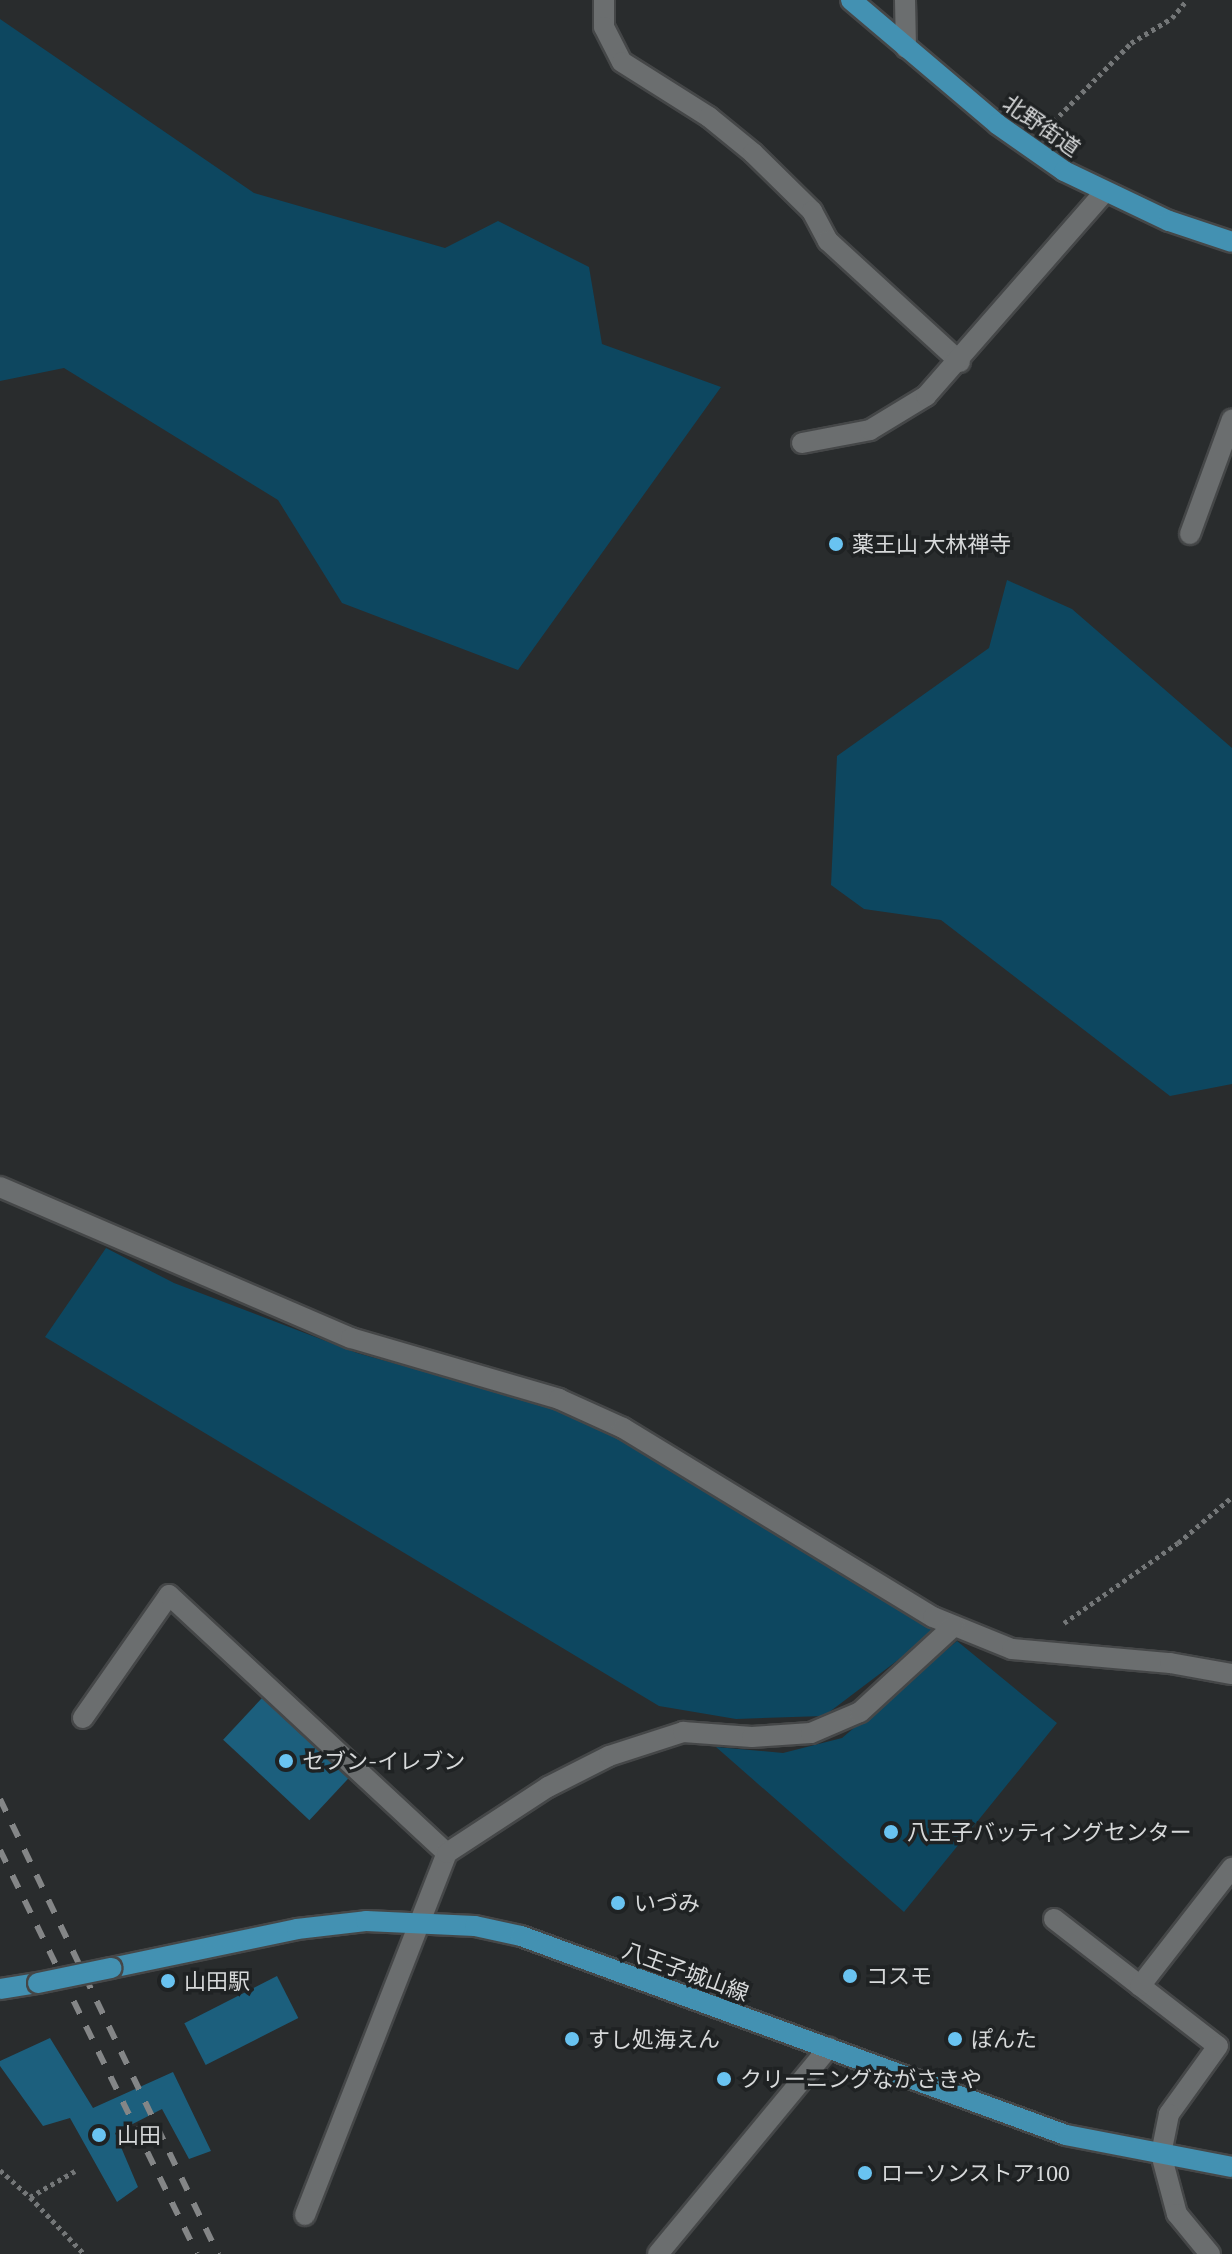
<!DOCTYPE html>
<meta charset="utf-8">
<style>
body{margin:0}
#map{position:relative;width:1232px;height:2254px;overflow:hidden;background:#292c2d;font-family:"PT Serif","Noto Sans JP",serif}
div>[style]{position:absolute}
.green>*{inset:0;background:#0d4760}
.building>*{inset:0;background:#1c5f7d;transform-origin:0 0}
.path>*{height:5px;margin-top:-2.5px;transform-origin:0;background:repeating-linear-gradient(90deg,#747778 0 4px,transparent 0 8px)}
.roads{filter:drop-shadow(2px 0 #454748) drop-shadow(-2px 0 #454748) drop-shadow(0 2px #454748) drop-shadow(0 -2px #454748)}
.minor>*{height:20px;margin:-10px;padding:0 10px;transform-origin:10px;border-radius:10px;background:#6b6e6f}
.major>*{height:20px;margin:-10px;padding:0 10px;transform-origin:10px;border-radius:10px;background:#4391b2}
.rail>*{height:6px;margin-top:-3px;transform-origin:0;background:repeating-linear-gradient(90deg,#848687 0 14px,transparent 0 28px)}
.bridges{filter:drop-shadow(2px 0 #454748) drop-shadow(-2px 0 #454748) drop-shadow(0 2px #454748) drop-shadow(0 -2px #454748)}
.major-bridge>*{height:20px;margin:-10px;padding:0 10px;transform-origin:10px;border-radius:10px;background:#4391b2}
.dots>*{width:22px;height:22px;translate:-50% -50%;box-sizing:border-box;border:4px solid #1f2223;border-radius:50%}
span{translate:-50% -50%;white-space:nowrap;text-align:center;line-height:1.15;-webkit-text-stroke:7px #1f2223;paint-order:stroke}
.street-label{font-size:22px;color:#d7d9da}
.poi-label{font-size:22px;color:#d7d9da}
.left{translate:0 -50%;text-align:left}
</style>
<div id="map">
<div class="green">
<i style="clip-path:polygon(0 19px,254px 193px,445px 248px,498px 221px,589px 267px,602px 344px,721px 387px,518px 670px,342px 603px,278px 500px,64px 368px,0 381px)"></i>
<i style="clip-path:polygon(1007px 580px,1072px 609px,1232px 748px,1232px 1084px,1170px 1096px,941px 920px,864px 909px,831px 885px,837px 756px,989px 648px)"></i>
<i style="clip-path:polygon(106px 1248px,174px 1283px,357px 1353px,553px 1407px,627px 1441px,943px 1626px,824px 1716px,736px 1719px,659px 1706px,45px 1337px)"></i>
<i style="clip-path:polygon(957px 1641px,1057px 1723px,904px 1912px,716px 1747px,783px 1753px,842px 1738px)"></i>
</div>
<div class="building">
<i style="left:262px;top:1698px;width:118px;height:57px;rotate:43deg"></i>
<i style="left:277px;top:1976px;width:47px;height:104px;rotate:63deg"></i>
<i style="clip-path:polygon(50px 2038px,93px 2108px,173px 2072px,211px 2151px,189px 2159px,162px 2109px,115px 2133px,138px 2187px,117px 2202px,70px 2118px,43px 2126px,0 2066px,0 2061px)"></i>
</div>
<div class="path">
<i style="left:1048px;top:127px;width:118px;rotate:-45.3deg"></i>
<i style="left:1131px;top:43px;width:48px;rotate:-31.4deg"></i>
<i style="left:1172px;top:18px;width:23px;rotate:-50deg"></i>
<i style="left:1064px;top:1623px;width:139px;rotate:-35.1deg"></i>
<i style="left:1178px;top:1543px;width:71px;rotate:-40.4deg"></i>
<i style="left:0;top:2170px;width:40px;rotate:42deg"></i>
<i style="left:30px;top:2197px;width:52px;rotate:-30deg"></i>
<i style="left:30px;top:2197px;width:79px;rotate:46.5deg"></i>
</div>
<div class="roads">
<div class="minor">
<i style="left:604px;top:0;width:27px;rotate:90deg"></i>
<i style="left:604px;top:27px;width:39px;rotate:63deg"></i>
<i style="left:622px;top:62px;width:103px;rotate:32.3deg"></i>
<i style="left:709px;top:117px;width:57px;rotate:39.3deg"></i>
<i style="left:753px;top:153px;width:83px;rotate:44.5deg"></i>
<i style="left:812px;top:211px;width:34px;rotate:62deg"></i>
<i style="left:828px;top:241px;width:179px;rotate:42.5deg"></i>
<i style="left:905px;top:0;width:48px;rotate:88.8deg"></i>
<i style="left:802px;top:443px;width:69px;rotate:-10.8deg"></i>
<i style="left:870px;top:430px;width:66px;rotate:-31.3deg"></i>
<i style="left:926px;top:396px;width:270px;rotate:-48.8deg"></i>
<i style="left:1190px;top:534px;width:122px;rotate:-69.9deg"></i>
<i style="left:0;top:1187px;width:382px;rotate:23.3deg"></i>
<i style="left:351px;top:1338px;width:217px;rotate:16.3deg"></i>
<i style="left:559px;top:1399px;width:70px;rotate:24.4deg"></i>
<i style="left:623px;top:1428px;width:363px;rotate:31.4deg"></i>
<i style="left:933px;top:1617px;width:85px;rotate:22.1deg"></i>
<i style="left:1012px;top:1649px;width:159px;rotate:5.1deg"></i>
<i style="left:1170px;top:1663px;width:63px;rotate:10.1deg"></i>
<i style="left:83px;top:1718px;width:150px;rotate:-55deg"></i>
<i style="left:169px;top:1595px;width:379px;rotate:42.9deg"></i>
<i style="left:1054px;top:1919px;width:207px;rotate:37.8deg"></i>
<i style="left:1218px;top:2046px;width:84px;rotate:125.8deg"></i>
<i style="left:1169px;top:2114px;width:41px;rotate:101.3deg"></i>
<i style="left:1161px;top:2154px;width:62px;rotate:75.1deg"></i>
<i style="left:1177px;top:2214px;width:52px;rotate:50.5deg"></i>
<i style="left:1140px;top:1986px;width:150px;rotate:-52.1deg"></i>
<i style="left:305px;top:2215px;width:389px;rotate:-68.6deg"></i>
<i style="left:447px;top:1853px;width:121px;rotate:-33.2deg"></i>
<i style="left:548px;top:1787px;width:68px;rotate:-26.9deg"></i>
<i style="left:609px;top:1756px;width:78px;rotate:-18deg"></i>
<i style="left:683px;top:1732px;width:69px;rotate:4.1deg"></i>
<i style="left:752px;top:1737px;width:59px;rotate:-3.9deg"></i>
<i style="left:811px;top:1733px;width:53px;rotate:-23.2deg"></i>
<i style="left:860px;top:1712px;width:127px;rotate:-42.5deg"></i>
<i style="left:658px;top:2254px;width:268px;rotate:-50.4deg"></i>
</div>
<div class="major">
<i style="left:851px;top:0;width:192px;rotate:40.3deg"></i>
<i style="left:997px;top:124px;width:82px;rotate:35deg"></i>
<i style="left:1064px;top:171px;width:116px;rotate:25.5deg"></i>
<i style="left:1169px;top:221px;width:66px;rotate:18.4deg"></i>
<i style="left:111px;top:1968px;width:190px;rotate:-11.8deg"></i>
<i style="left:297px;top:1929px;width:69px;rotate:-6.6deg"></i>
<i style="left:366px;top:1921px;width:109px;rotate:2.6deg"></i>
<i style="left:475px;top:1926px;width:47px;rotate:12.3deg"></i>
<i style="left:521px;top:1936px;width:580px;rotate:20.06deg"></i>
<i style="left:1066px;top:2135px;width:169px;rotate:10.9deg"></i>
<i style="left:0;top:1989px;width:38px;rotate:-9deg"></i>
</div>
</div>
<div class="rail">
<i style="left:0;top:1799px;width:505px;rotate:64.4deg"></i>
<i style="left:0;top:1850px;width:449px;rotate:64deg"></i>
</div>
<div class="bridges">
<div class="major-bridge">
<i style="left:38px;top:1983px;width:75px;rotate:-11.6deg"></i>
</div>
</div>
<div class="dots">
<i style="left:836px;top:544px;background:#69c3f1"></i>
<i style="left:286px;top:1761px;background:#69c3f1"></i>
<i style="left:891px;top:1832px;background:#69c3f1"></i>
<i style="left:618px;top:1903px;background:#69c3f1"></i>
<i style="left:850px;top:1976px;background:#69c3f1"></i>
<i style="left:168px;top:1981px;background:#69c3f1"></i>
<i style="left:572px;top:2039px;background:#69c3f1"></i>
<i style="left:955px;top:2039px;background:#69c3f1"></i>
<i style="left:724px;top:2079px;background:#69c3f1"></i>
<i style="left:99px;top:2135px;background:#69c3f1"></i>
<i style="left:865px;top:2173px;background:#69c3f1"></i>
</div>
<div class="street-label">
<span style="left:1042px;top:125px;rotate:35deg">北野街道</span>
<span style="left:686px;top:1971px;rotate:20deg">八王子城山線</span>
</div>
<div class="poi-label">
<span class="left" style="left:852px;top:544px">薬王山 大林禅寺</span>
<span class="left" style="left:302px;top:1761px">セブン-イレブン</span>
<span class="left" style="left:907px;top:1832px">八王子バッティングセンター</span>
<span class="left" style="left:634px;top:1903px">いづみ</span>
<span class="left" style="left:866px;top:1976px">コスモ</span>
<span class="left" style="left:184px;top:1981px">山田駅</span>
<span class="left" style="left:588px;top:2039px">すし処海えん</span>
<span class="left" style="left:971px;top:2039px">ぽんた</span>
<span class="left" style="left:740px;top:2079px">クリーニングながさきや</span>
<span class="left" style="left:117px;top:2135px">山田</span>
<span class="left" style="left:881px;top:2173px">ローソンストア100</span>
</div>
</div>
